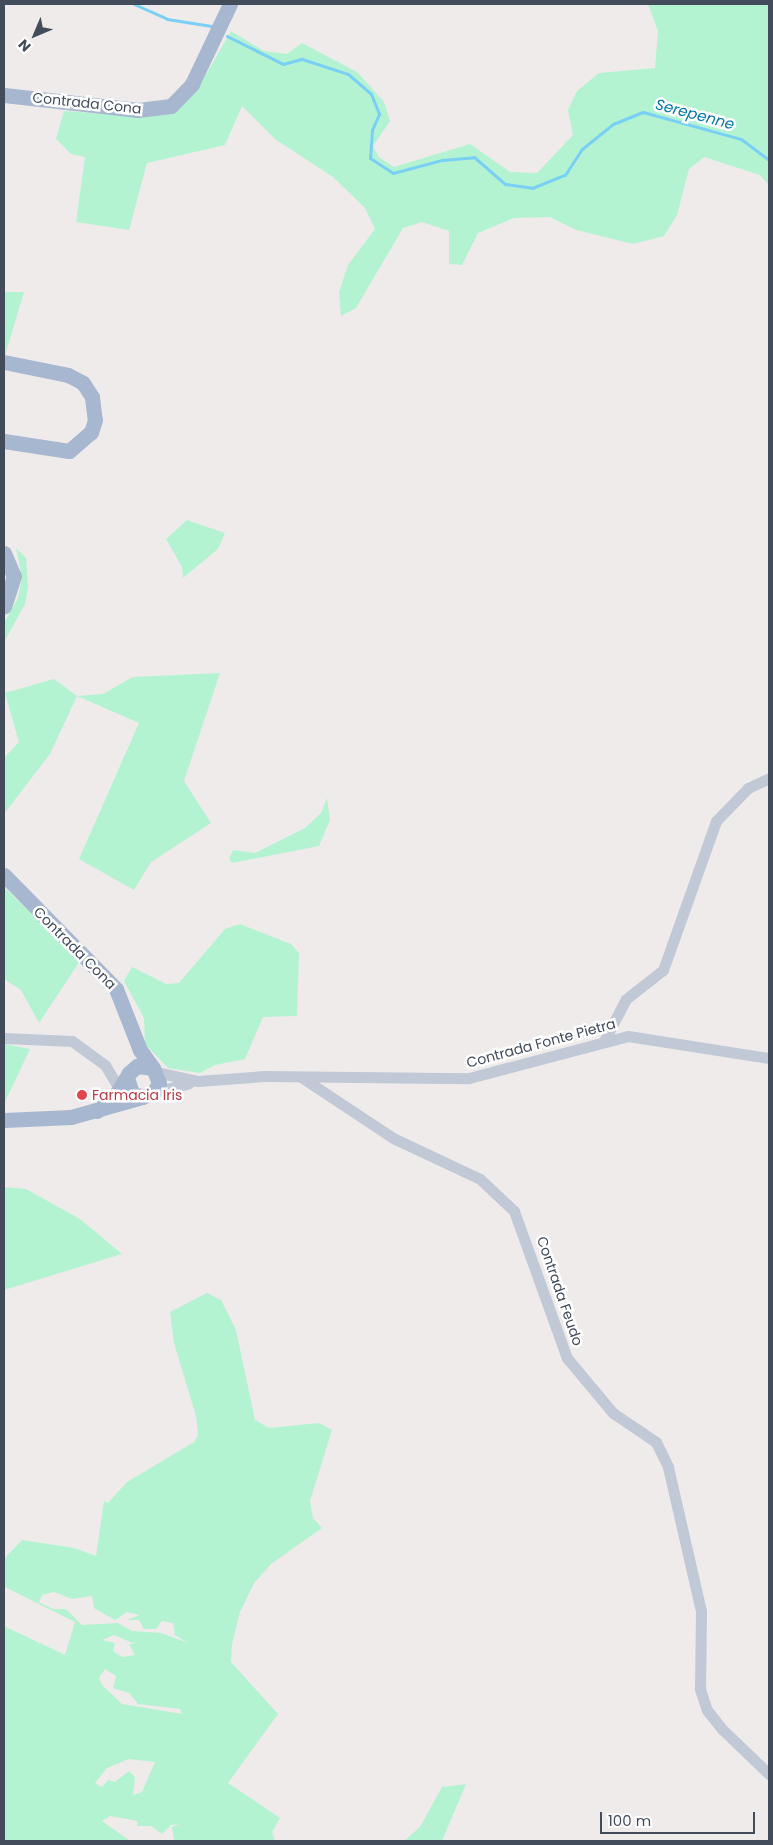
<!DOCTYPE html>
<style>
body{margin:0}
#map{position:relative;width:773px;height:1845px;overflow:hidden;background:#efebeb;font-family:Poppins,sans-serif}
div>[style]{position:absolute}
.green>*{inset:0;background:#b3f3d2}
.stream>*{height:3px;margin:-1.5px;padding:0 1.5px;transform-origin:1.5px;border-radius:1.5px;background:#7acff5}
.minor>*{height:11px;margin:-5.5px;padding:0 5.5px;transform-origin:5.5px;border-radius:5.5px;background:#c0c9d5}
.major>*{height:15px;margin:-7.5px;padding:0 7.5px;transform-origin:7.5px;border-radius:7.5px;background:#a7b7cf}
.dots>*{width:14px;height:14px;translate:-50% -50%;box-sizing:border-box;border:2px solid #fff;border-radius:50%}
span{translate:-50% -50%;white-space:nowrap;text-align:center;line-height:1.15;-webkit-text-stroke:5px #fff;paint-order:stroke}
.street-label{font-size:14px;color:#424c5b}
.health-label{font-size:14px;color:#be3a42}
.left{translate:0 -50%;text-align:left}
.water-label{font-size:15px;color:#0078b0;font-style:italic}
.frame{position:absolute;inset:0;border:5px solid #424c5b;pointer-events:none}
.north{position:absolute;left:10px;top:10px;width:50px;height:50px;-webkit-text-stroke:4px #fff;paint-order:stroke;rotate:225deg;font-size:14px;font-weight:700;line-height:20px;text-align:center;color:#424c5b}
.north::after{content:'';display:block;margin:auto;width:18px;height:22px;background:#424c5b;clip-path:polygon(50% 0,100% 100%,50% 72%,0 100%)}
.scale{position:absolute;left:600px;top:1812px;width:155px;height:22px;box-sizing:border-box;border:2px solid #424c5b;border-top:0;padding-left:6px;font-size:15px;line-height:18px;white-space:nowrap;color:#424c5b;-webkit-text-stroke:4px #fff;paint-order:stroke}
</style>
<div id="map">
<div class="green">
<i style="clip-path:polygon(648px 4px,769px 4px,769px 185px,760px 175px,704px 157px,689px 169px,677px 215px,664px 236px,633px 244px,576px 230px,550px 217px,514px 218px,478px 233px,462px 265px,449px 264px,449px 231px,422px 222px,403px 228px,356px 308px,341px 316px,339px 292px,348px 265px,375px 229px,365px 208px,333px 177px,275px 139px,242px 106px,225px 145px,147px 163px,129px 230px,76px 222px,85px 157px,71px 154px,56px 139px,64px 111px,145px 117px,175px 110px,196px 92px,231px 31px,264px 51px,287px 54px,302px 43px,357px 72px,384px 102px,390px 121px,373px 146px,379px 157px,394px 167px,470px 144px,510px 172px,537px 173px,573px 135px,568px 110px,577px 91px,599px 73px,655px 68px,658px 31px)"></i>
<i style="clip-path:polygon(4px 292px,24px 292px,4px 359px)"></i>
<i style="clip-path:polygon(187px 520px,225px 533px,218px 549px,183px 578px,182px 567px,166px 539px)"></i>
<i style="clip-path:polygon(16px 548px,26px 558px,28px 587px,25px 604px,4px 642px,4px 623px,18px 598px,22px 577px)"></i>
<i style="clip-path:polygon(220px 673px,184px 781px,211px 823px,151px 862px,134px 890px,79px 859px,139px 723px,77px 696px,50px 754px,4px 814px,4px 758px,19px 742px,5px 693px,54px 679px,77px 696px,103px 694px,133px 677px)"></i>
<i style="clip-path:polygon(327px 798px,330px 820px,319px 846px,232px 863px,229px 859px,233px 850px,255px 853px,305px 828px,321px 813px)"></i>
<i style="clip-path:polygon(4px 887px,80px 961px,39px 1023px,21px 990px,4px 979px)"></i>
<i style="clip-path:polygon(240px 924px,291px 944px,299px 953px,297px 1016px,263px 1017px,245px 1059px,215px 1065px,200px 1073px,168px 1068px,145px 1044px,144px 1018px,124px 981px,132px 967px,166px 984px,179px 983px,225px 929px)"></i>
<i style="clip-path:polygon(4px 1044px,30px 1049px,4px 1104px)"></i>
<i style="clip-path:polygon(4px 1187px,26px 1189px,80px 1219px,122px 1254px,4px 1290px)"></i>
<i style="clip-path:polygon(evenodd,207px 1293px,221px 1300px,236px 1330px,255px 1420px,269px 1428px,319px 1423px,332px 1430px,310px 1501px,313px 1518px,322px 1528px,271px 1564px,254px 1583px,240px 1612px,232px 1644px,231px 1662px,278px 1714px,228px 1783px,280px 1818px,272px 1832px,275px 1841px,174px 1841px,172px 1827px,179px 1824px,171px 1825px,162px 1834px,151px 1826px,137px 1826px,138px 1821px,110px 1816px,102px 1821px,130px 1841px,4px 1841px,4px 1626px,65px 1655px,75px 1622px,5px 1587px,4px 1559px,22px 1540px,74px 1548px,96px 1556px,104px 1501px,108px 1503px,127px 1482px,194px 1442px,198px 1435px,196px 1416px,174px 1343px,170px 1312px,207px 1293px,54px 1592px,72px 1599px,92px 1596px,94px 1608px,115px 1620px,127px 1612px,140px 1615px,127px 1620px,139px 1620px,144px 1629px,156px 1629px,162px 1621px,173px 1623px,175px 1635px,188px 1643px,161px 1633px,132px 1631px,118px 1623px,82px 1625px,66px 1609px,53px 1609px,39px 1602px,42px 1595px,54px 1592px,207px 1293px,114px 1635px,135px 1644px,129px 1644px,135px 1655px,122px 1657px,113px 1651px,115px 1643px,102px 1640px,114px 1635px,207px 1293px,105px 1669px,116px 1676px,113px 1688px,129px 1693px,138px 1704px,180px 1709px,182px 1714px,122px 1704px,102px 1685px,99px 1678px,105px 1669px,207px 1293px,129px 1759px,155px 1762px,142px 1792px,133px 1795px,135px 1777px,129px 1771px,115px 1782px,108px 1780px,102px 1787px,95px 1783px,107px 1768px,129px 1759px)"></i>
<i style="clip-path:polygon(466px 1784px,442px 1841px,404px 1841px,420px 1827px,442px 1787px)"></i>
</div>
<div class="stream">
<i style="left:134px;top:4px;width:36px;rotate:24deg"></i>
<i style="left:167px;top:19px;width:45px;rotate:9deg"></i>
<i style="left:227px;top:36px;width:63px;rotate:26.6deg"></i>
<i style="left:283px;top:64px;width:20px;rotate:-15deg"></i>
<i style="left:302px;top:59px;width:48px;rotate:18.1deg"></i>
<i style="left:348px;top:74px;width:30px;rotate:41deg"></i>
<i style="left:371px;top:94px;width:22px;rotate:68deg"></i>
<i style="left:379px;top:114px;width:17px;rotate:114deg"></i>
<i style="left:372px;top:130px;width:28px;rotate:94deg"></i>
<i style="left:370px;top:158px;width:27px;rotate:33deg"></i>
<i style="left:393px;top:173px;width:51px;rotate:-14.9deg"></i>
<i style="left:442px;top:160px;width:32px;rotate:-5deg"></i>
<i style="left:474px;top:157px;width:41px;rotate:41.1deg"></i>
<i style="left:505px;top:184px;width:27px;rotate:8deg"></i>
<i style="left:532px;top:188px;width:35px;rotate:-22deg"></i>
<i style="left:565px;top:175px;width:31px;rotate:-57deg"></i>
<i style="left:582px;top:149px;width:40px;rotate:-39deg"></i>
<i style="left:613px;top:124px;width:32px;rotate:-22deg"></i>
<i style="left:643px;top:112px;width:102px;rotate:15.4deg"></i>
<i style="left:741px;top:139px;width:35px;rotate:37deg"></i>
</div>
<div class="minor">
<i style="left:4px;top:1038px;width:68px;rotate:2.5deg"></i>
<i style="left:72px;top:1041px;width:41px;rotate:36deg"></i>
<i style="left:105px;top:1065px;width:29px;rotate:59deg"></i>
<i style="left:605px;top:1039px;width:45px;rotate:-62.3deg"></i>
<i style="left:626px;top:999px;width:47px;rotate:-38.1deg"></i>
<i style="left:663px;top:970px;width:158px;rotate:-70.4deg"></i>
<i style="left:716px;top:821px;width:46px;rotate:-45.9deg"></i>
<i style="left:748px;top:788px;width:23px;rotate:-25deg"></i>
<i style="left:156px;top:1072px;width:43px;rotate:12.1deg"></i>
<i style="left:198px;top:1081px;width:67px;rotate:-4.3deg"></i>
<i style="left:265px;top:1076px;width:204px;rotate:0.6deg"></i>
<i style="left:469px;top:1078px;width:164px;rotate:-14.8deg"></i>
<i style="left:628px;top:1036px;width:143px;rotate:8.9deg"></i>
<i style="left:301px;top:1077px;width:110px;rotate:33.5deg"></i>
<i style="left:393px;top:1138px;width:96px;rotate:25.2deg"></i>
<i style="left:480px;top:1179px;width:47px;rotate:43.3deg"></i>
<i style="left:514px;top:1211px;width:156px;rotate:70.2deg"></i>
<i style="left:567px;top:1358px;width:72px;rotate:50.1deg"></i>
<i style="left:613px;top:1413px;width:52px;rotate:34deg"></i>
<i style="left:656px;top:1442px;width:28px;rotate:64deg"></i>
<i style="left:668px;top:1467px;width:148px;rotate:77.1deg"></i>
<i style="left:701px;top:1611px;width:78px;rotate:90.7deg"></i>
<i style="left:700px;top:1689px;width:22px;rotate:72deg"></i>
<i style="left:707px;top:1710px;width:24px;rotate:52deg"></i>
<i style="left:722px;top:1729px;width:65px;rotate:43.8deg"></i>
<i style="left:154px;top:1092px;width:36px;rotate:-14deg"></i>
</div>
<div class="major">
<i style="left:4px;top:95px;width:135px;rotate:6.4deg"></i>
<i style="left:138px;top:110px;width:33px;rotate:-7deg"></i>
<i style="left:171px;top:106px;width:30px;rotate:-46deg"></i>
<i style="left:192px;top:84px;width:89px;rotate:-64.6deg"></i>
<i style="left:4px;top:362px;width:65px;rotate:11.5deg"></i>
<i style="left:68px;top:375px;width:17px;rotate:28deg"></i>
<i style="left:83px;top:383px;width:17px;rotate:57deg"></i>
<i style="left:92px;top:397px;width:23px;rotate:83deg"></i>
<i style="left:95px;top:420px;width:13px;rotate:108deg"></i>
<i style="left:91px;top:432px;width:29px;rotate:139deg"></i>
<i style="left:69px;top:451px;width:66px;rotate:-171.3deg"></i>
<i style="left:4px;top:553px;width:25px;rotate:67deg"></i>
<i style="left:14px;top:576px;width:32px;rotate:108deg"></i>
<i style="left:4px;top:875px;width:160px;rotate:45.5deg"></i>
<i style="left:116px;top:989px;width:66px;rotate:68.5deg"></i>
<i style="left:140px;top:1050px;width:22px;rotate:54deg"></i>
<i style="left:97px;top:1111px;width:23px;rotate:-40deg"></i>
<i style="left:115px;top:1096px;width:27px;rotate:-59deg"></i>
<i style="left:129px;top:1073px;width:11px;rotate:-41deg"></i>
<i style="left:137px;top:1066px;width:16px;rotate:7deg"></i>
<i style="left:153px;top:1068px;width:16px;rotate:68deg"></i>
<i style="left:159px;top:1083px;width:10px;rotate:119deg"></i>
<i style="left:154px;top:1092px;width:13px;rotate:157deg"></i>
<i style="left:142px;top:1097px;width:11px;rotate:-158deg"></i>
<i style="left:132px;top:1093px;width:16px;rotate:-108deg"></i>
<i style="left:4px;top:1120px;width:67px;rotate:-2.6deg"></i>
<i style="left:71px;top:1117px;width:74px;rotate:-15.7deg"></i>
</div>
<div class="dots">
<i style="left:82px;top:1095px;background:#e0444e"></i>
</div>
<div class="street-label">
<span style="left:87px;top:103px;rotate:6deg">Contrada Cona</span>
<span style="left:75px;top:948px;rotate:45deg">Contrada Cona</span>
<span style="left:541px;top:1043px;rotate:-15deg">Contrada Fonte Pietra</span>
<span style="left:560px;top:1291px;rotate:71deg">Contrada Feudo</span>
</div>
<div class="health-label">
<span class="left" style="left:92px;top:1095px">Farmacia Iris</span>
</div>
<div class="water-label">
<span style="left:695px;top:114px;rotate:15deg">Serepenne</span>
</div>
<div class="frame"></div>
<div class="north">N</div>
<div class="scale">100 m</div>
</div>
